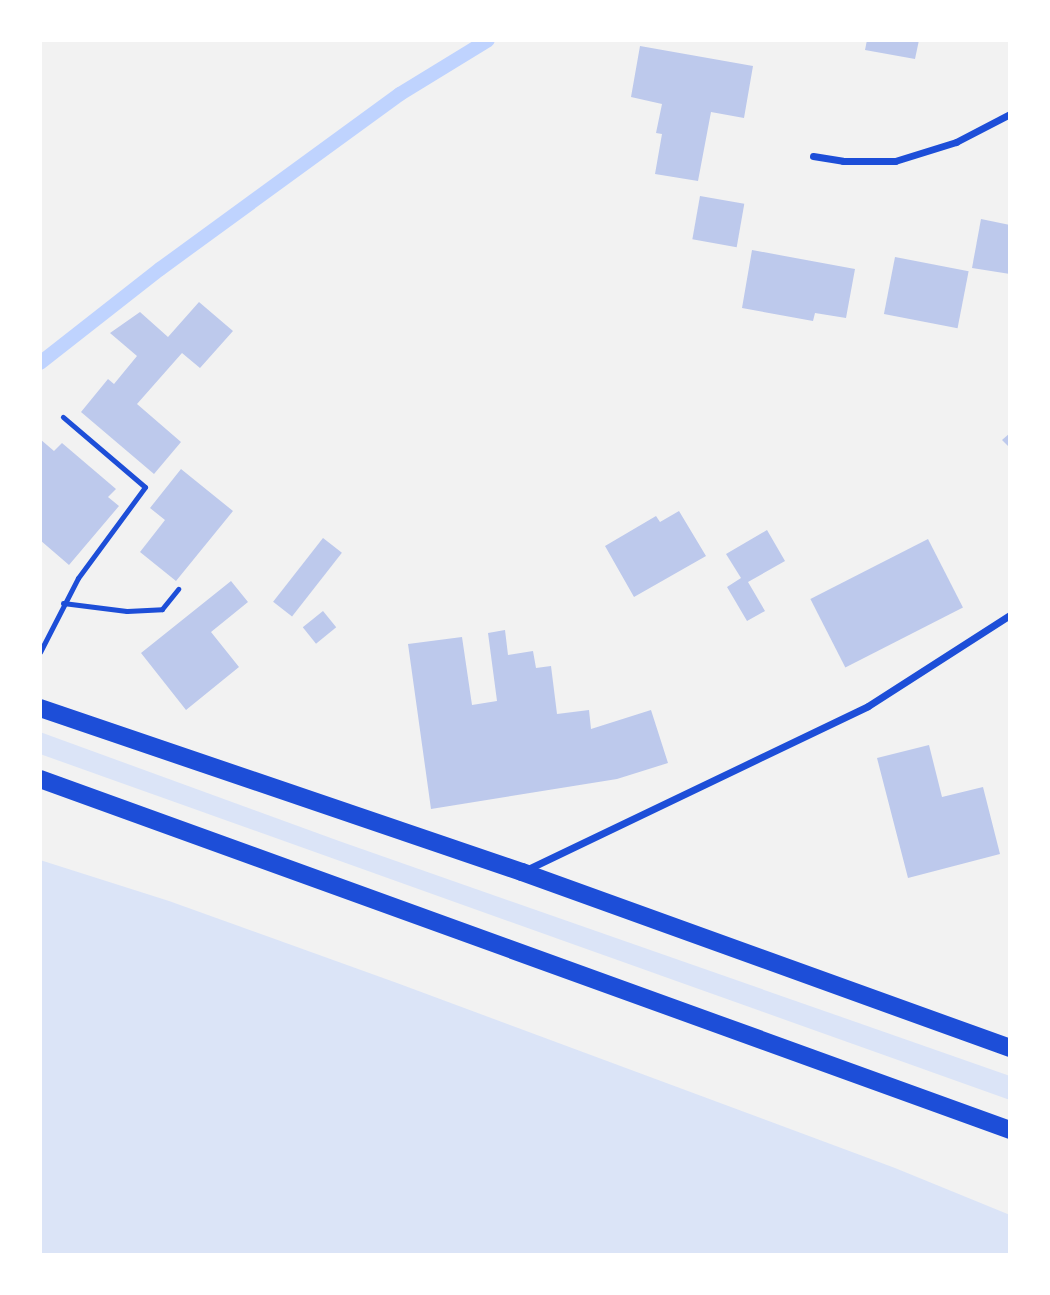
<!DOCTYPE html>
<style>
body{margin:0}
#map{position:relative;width:1050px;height:1295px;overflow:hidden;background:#f2f2f2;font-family:"DM Sans",sans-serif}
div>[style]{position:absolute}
.green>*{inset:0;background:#dbe4f7}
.stream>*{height:14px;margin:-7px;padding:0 7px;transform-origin:7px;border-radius:7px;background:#bfd3fe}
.building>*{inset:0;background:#bdc9ec;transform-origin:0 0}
.service>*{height:5px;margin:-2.5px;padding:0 2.5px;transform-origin:2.5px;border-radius:2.5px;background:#1d4ed8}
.minor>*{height:7px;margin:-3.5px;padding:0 3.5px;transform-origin:3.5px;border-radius:3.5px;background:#1d4ed8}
.primary>*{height:18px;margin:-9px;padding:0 9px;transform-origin:9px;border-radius:9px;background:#1d4ed8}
span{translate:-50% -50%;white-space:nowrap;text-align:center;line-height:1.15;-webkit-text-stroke:5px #fff;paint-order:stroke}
.frame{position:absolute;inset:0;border:42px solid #fff;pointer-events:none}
</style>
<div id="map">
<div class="green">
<i style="clip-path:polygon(40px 732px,339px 841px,1010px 1076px,1010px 1100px,40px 754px)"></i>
<i style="clip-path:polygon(40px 860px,169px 901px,397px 983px,895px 1168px,1010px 1215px,1010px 1255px,40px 1255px)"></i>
</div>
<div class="stream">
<i style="left:40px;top:363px;width:152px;rotate:-38.1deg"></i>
<i style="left:160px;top:269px;width:297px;rotate:-36.1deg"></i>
<i style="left:400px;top:94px;width:103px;rotate:-31.5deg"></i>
</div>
<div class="building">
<i style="clip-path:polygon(867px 40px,919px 40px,915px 59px,865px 50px)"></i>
<i style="clip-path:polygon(640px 46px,753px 66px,744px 118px,711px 112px,698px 181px,655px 174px,662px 134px,656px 133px,662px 104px,631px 97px)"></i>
<i style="left:700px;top:196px;width:45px;height:44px;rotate:10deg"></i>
<i style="clip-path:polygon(981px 219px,1010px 225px,1010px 274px,972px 268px)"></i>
<i style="clip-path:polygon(752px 250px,855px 269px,846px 318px,815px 313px,813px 321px,742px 308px)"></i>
<i style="left:895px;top:257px;width:75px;height:58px;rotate:11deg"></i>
<i style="clip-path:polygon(199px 302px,233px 331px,200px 368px,182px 353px,137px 404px,181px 442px,154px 474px,81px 412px,108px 379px,114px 384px,137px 356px,110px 333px,140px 312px,168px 337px)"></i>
<i style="clip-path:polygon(1010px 433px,1010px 448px,1002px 440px)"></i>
<i style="clip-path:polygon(40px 439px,54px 451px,62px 443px,116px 489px,108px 497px,119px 506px,69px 565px,40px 540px)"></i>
<i style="clip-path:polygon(181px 469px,233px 511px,176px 581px,140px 552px,165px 520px,150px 508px)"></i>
<i style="clip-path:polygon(679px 511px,706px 556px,634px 597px,605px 546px,656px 516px,660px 522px)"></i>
<i style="clip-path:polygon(767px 530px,785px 561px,748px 582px,765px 611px,747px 621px,727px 587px,741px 578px,726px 554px)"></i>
<i style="left:323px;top:538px;width:24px;height:81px;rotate:38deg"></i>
<i style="left:928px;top:539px;width:77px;height:132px;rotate:63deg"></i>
<i style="clip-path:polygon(231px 581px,248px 602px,211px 632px,239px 667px,186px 710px,141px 653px)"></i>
<i style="left:323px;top:611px;width:21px;height:26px;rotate:51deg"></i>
<i style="clip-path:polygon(505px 630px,508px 655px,533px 651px,536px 668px,551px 666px,557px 714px,589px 710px,591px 729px,651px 710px,668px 763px,617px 779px,431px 809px,408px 644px,462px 637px,472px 705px,497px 701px,488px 633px)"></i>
<i style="clip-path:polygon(929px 745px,942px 797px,983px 787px,1000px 854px,908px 878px,877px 758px)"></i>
</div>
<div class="service">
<i style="left:63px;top:603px;width:64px;rotate:7.1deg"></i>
<i style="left:127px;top:611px;width:35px;rotate:-3deg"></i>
<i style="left:162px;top:609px;width:26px;rotate:-51deg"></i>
<i style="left:40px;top:652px;width:83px;rotate:-62.8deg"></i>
<i style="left:78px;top:578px;width:113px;rotate:-53.6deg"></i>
<i style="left:145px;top:487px;width:108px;rotate:-139.5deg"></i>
</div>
<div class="minor">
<i style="left:813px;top:156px;width:30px;rotate:9deg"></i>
<i style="left:843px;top:161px;width:52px"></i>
<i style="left:895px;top:161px;width:64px;rotate:-17.3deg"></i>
<i style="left:956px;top:142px;width:61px;rotate:-27.4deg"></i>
<i style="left:526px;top:870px;width:379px;rotate:-25.6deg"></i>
<i style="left:868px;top:706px;width:169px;rotate:-32.7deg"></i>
</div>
<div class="primary">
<i style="left:40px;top:708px;width:509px;rotate:18.79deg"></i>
<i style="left:522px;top:872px;width:519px;rotate:19.83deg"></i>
<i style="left:40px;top:779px;width:1032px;rotate:19.89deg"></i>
</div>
<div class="frame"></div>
</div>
